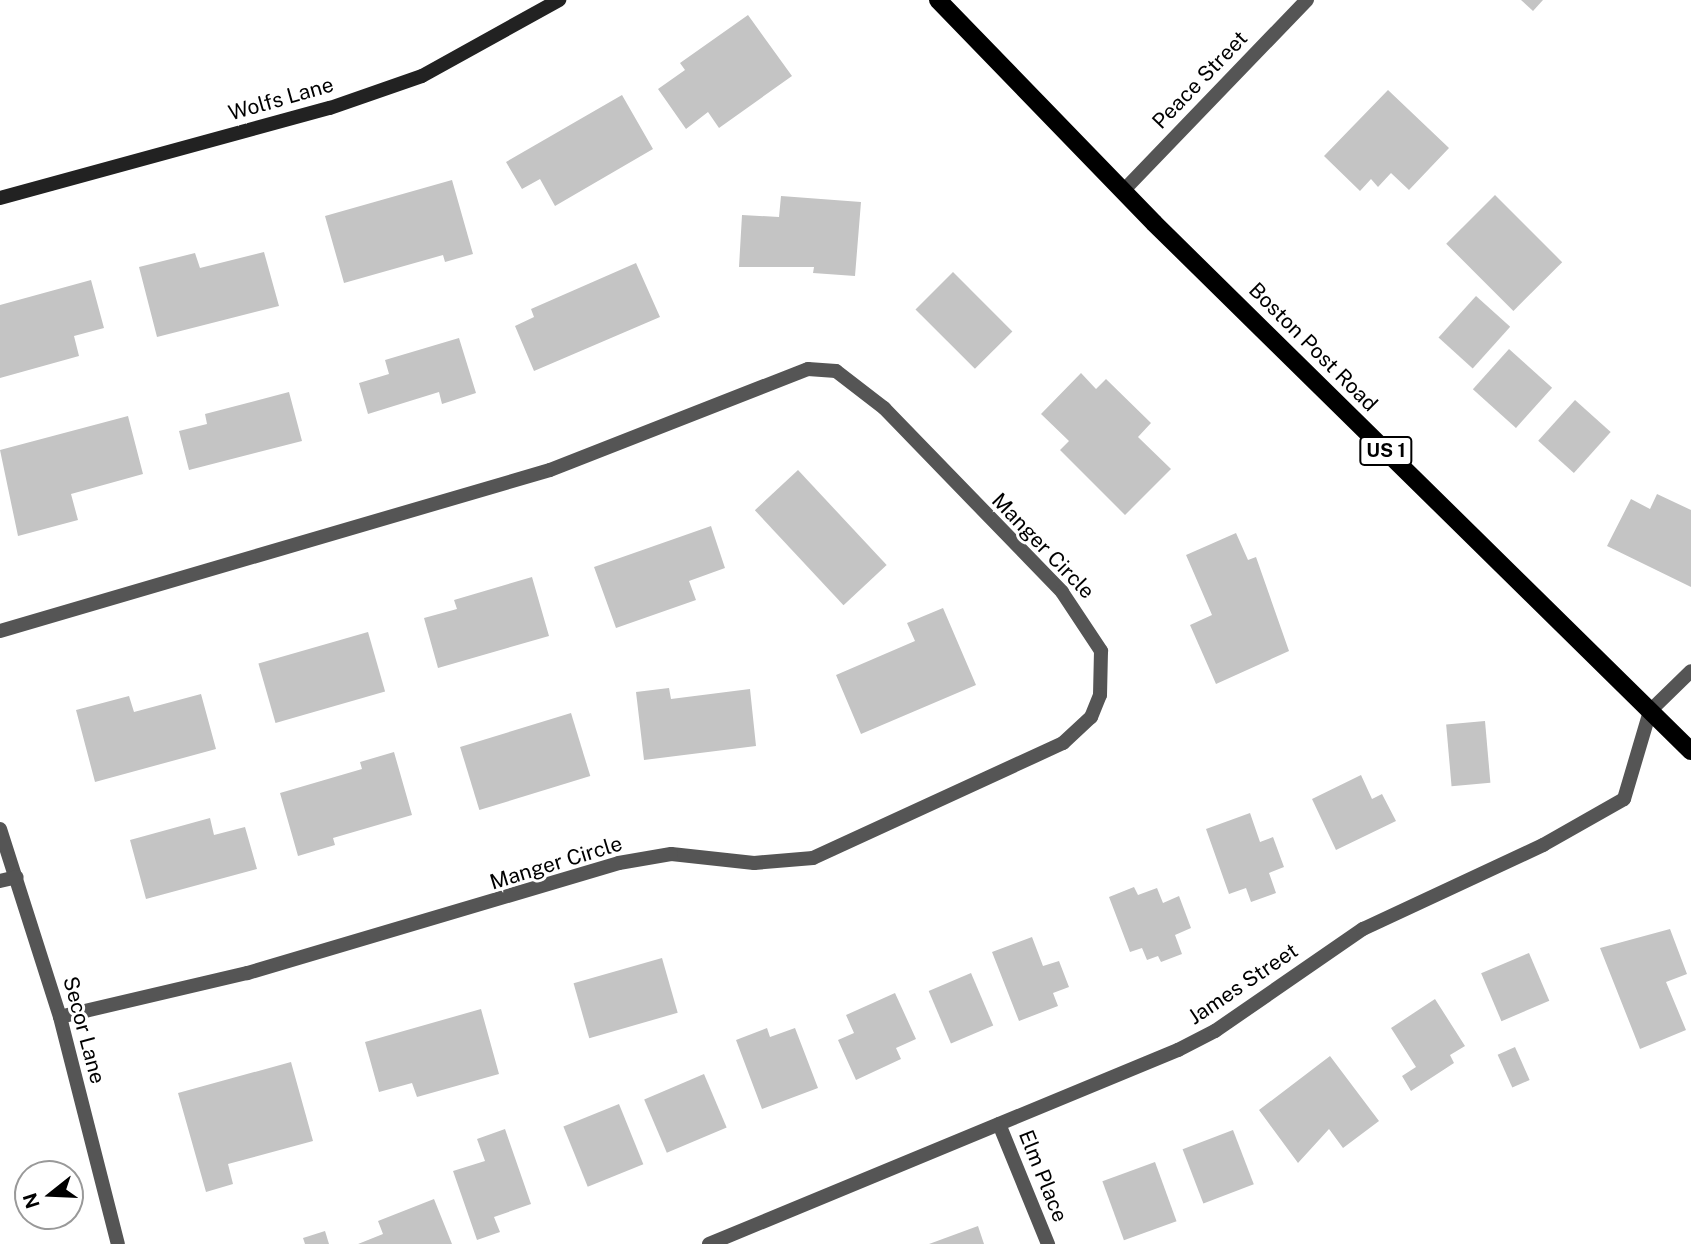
<!DOCTYPE html>
<style>
body{margin:0}
#map{position:relative;width:1691px;height:1244px;overflow:hidden;background:#fff;font-family:"Public Sans",sans-serif}
div>[style]{position:absolute}
.building>*{inset:0;background:#c4c4c4;transform-origin:0 0}
.street>*{height:14px;margin:-7px;padding:0 7px;transform-origin:7px;border-radius:7px;background:#555}
.secondary>*{height:14px;margin:-7px;padding:0 7px;transform-origin:7px;border-radius:7px;background:#222}
.primary>*{height:18px;margin:-9px;padding:0 9px;transform-origin:9px;border-radius:9px;background:#000}
span{translate:-50% -50%;white-space:nowrap;text-align:center;line-height:1.15;-webkit-text-stroke:6px #fff;paint-order:stroke}
.shield-label span{padding:2px 5px;background:#fff;border:2px solid;border-radius:5px;-webkit-text-stroke-width:0}
.shield-label{font-size:19px;color:#000;font-weight:700}
.street-label{font-size:21px;color:#000}
.north{position:absolute;left:14px;top:1160px;width:70px;height:70px;box-sizing:border-box;background:#fff;border:2px solid #999;border-radius:50%;rotate:252deg;font-size:19px;font-weight:700;line-height:28px;text-align:center;color:#000}
.north::after{content:'';display:block;margin:auto;width:24px;height:32px;background:#000;clip-path:polygon(50% 0,100% 100%,50% 72%,0 100%)}
</style>
<div id="map">
<div class="building">
<i style="clip-path:polygon(1521px 0,1543px 0,1533px 11px)"></i>
<i style="clip-path:polygon(748px 15px,792px 76px,719px 128px,708px 112px,686px 129px,658px 89px,685px 70px,680px 63px)"></i>
<i style="clip-path:polygon(1388px 90px,1449px 148px,1409px 190px,1391px 173px,1378px 187px,1371px 179px,1360px 191px,1324px 156px)"></i>
<i style="clip-path:polygon(622px 95px,653px 149px,555px 206px,540px 179px,522px 189px,506px 162px)"></i>
<i style="clip-path:polygon(452px 180px,473px 254px,445px 262px,443px 255px,344px 283px,325px 216px)"></i>
<i style="left:1495px;top:195px;width:95px;height:69px;rotate:45deg"></i>
<i style="clip-path:polygon(781px 196px,861px 202px,855px 276px,813px 273px,814px 267px,739px 267px,742px 215px,779px 217px)"></i>
<i style="clip-path:polygon(264px 252px,279px 306px,157px 337px,139px 267px,195px 253px,200px 268px)"></i>
<i style="clip-path:polygon(636px 263px,660px 317px,534px 371px,515px 326px,534px 317px,531px 309px)"></i>
<i style="left:953px;top:272px;width:84px;height:53px;rotate:45deg"></i>
<i style="clip-path:polygon(91px 280px,104px 328px,74px 336px,79px 356px,0 378px,0 305px)"></i>
<i style="left:1476px;top:296px;width:46px;height:56px;rotate:42deg"></i>
<i style="clip-path:polygon(459px 338px,476px 393px,442px 404px,439px 392px,368px 414px,359px 383px,389px 374px,385px 360px)"></i>
<i style="left:1509px;top:349px;width:58px;height:54px;rotate:42deg"></i>
<i style="clip-path:polygon(1081px 373px,1096px 389px,1106px 379px,1151px 423px,1138px 437px,1171px 469px,1125px 515px,1060px 450px,1069px 441px,1041px 414px)"></i>
<i style="clip-path:polygon(289px 392px,302px 441px,189px 470px,179px 431px,207px 424px,205px 414px)"></i>
<i style="left:1575px;top:400px;width:48px;height:55px;rotate:42deg"></i>
<i style="clip-path:polygon(128px 416px,143px 474px,71px 494px,78px 520px,18px 536px,0 450px)"></i>
<i style="left:798px;top:470px;width:130px;height:59px;rotate:47deg"></i>
<i style="clip-path:polygon(1657px 494px,1691px 510px,1691px 587px,1607px 546px,1631px 499px,1650px 509px)"></i>
<i style="clip-path:polygon(711px 526px,725px 568px,689px 581px,696px 600px,616px 628px,594px 567px)"></i>
<i style="clip-path:polygon(1236px 533px,1248px 560px,1256px 557px,1289px 651px,1216px 684px,1190px 625px,1212px 615px,1186px 555px)"></i>
<i style="clip-path:polygon(532px 577px,549px 636px,438px 668px,424px 618px,457px 609px,454px 600px)"></i>
<i style="clip-path:polygon(943px 608px,976px 685px,861px 734px,836px 675px,915px 641px,907px 623px)"></i>
<i style="left:368px;top:632px;width:62px;height:114px;rotate:74deg"></i>
<i style="clip-path:polygon(669px 688px,671px 699px,750px 689px,756px 746px,644px 760px,636px 692px)"></i>
<i style="clip-path:polygon(201px 694px,216px 749px,95px 782px,76px 710px,129px 696px,134px 712px)"></i>
<i style="left:571px;top:713px;width:66px;height:116px;rotate:73deg"></i>
<i style="left:1485px;top:721px;width:62px;height:39px;rotate:85deg"></i>
<i style="clip-path:polygon(394px 752px,412px 815px,333px 838px,335px 845px,298px 856px,280px 793px,362px 769px,360px 762px)"></i>
<i style="clip-path:polygon(1361px 775px,1372px 799px,1382px 794px,1396px 821px,1336px 850px,1312px 799px)"></i>
<i style="clip-path:polygon(1250px 813px,1260px 842px,1273px 837px,1284px 867px,1269px 873px,1276px 893px,1251px 902px,1246px 888px,1229px 894px,1206px 829px)"></i>
<i style="clip-path:polygon(210px 818px,214px 835px,245px 827px,257px 869px,146px 899px,130px 840px)"></i>
<i style="clip-path:polygon(1134px 887px,1138px 895px,1157px 888px,1163px 903px,1179px 896px,1191px 928px,1175px 935px,1182px 954px,1161px 962px,1158px 956px,1147px 960px,1142px 948px,1130px 952px,1109px 897px)"></i>
<i style="clip-path:polygon(1670px 929px,1687px 974px,1666px 982px,1686px 1030px,1640px 1049px,1600px 948px)"></i>
<i style="clip-path:polygon(1032px 937px,1043px 966px,1059px 961px,1069px 987px,1053px 993px,1058px 1006px,1019px 1021px,992px 952px)"></i>
<i style="left:1529px;top:953px;width:52px;height:52px;rotate:67deg"></i>
<i style="left:662px;top:958px;width:57px;height:92px;rotate:74deg"></i>
<i style="left:971px;top:973px;width:57px;height:46px;rotate:67deg"></i>
<i style="clip-path:polygon(895px 993px,916px 1039px,896px 1048px,901px 1059px,856px 1080px,838px 1040px,854px 1033px,846px 1015px)"></i>
<i style="clip-path:polygon(1435px 999px,1465px 1046px,1450px 1055px,1454px 1063px,1411px 1091px,1402px 1076px,1416px 1067px,1391px 1028px)"></i>
<i style="clip-path:polygon(481px 1009px,499px 1074px,417px 1097px,412px 1083px,379px 1092px,365px 1042px)"></i>
<i style="clip-path:polygon(767px 1028px,770px 1037px,795px 1028px,818px 1088px,762px 1109px,736px 1040px)"></i>
<i style="left:1515px;top:1047px;width:36px;height:19px;rotate:66deg"></i>
<i style="clip-path:polygon(1330px 1056px,1379px 1121px,1343px 1148px,1329px 1129px,1298px 1163px,1259px 1110px)"></i>
<i style="clip-path:polygon(291px 1062px,313px 1141px,228px 1164px,233px 1184px,206px 1192px,178px 1093px)"></i>
<i style="left:704px;top:1074px;width:58px;height:65px;rotate:67deg"></i>
<i style="left:619px;top:1104px;width:65px;height:60px;rotate:68deg"></i>
<i style="clip-path:polygon(505px 1129px,531px 1204px,494px 1217px,500px 1232px,477px 1240px,453px 1171px,485px 1161px,477px 1139px)"></i>
<i style="left:1233px;top:1130px;width:58px;height:54px;rotate:69deg"></i>
<i style="left:1155px;top:1162px;width:63px;height:56px;rotate:70deg"></i>
<i style="clip-path:polygon(434px 1199px,452px 1244px,358px 1244px,383px 1234px,378px 1221px)"></i>
<i style="clip-path:polygon(978px 1226px,984px 1244px,929px 1244px)"></i>
<i style="clip-path:polygon(325px 1231px,329px 1244px,305px 1244px,303px 1238px)"></i>
</div>
<div class="street">
<i style="left:1124px;top:190px;width:264px;rotate:-46.1deg"></i>
<i style="left:0;top:631px;width:573px;rotate:-16.32deg"></i>
<i style="left:550px;top:470px;width:277px;rotate:-21.4deg"></i>
<i style="left:808px;top:369px;width:28px;rotate:4deg"></i>
<i style="left:836px;top:371px;width:61px;rotate:37.6deg"></i>
<i style="left:884px;top:408px;width:256px;rotate:45.9deg"></i>
<i style="left:1062px;top:592px;width:71px;rotate:56.5deg"></i>
<i style="left:1101px;top:651px;width:44px;rotate:91.3deg"></i>
<i style="left:1100px;top:695px;width:24px;rotate:112deg"></i>
<i style="left:1091px;top:717px;width:38px;rotate:137deg"></i>
<i style="left:1063px;top:743px;width:275px;rotate:155.3deg"></i>
<i style="left:813px;top:858px;width:59px;rotate:175.2deg"></i>
<i style="left:754px;top:863px;width:83px;rotate:-173.8deg"></i>
<i style="left:671px;top:854px;width:53px;rotate:170.2deg"></i>
<i style="left:619px;top:863px;width:388px;rotate:163.5deg"></i>
<i style="left:247px;top:973px;width:192px;rotate:166.8deg"></i>
<i style="left:0;top:829px;width:197px;rotate:72.3deg"></i>
<i style="left:60px;top:1017px;width:234px;rotate:75.7deg"></i>
<i style="left:0;top:881px;width:17px;rotate:-13deg"></i>
<i style="left:999px;top:1124px;width:130px;rotate:67.8deg"></i>
<i style="left:709px;top:1244px;width:508px;rotate:-22.47deg"></i>
<i style="left:1178px;top:1050px;width:42px;rotate:-27.2deg"></i>
<i style="left:1215px;top:1031px;width:180px;rotate:-34.6deg"></i>
<i style="left:1363px;top:929px;width:199px;rotate:-25deg"></i>
<i style="left:1543px;top:845px;width:93px;rotate:-29.6deg"></i>
<i style="left:1624px;top:799px;width:92px;rotate:-73.5deg"></i>
<i style="left:1650px;top:711px;width:57px;rotate:-44.3deg"></i>
</div>
<div class="secondary">
<i style="left:0;top:198px;width:342px;rotate:-15.3deg"></i>
<i style="left:330px;top:108px;width:97px;rotate:-19.2deg"></i>
<i style="left:422px;top:76px;width:157px;rotate:-29deg"></i>
</div>
<div class="primary">
<i style="left:938px;top:0;width:310px;rotate:45.9deg"></i>
<i style="left:1154px;top:223px;width:753px;rotate:44.52deg"></i>
</div>
<div class="shield-label">
<span style="left:1386px;top:451px">US 1</span>
</div>
<div class="street-label">
<span style="left:1200px;top:80px;rotate:-46deg">Peace Street</span>
<span style="left:281px;top:99px;rotate:-16deg">Wolfs Lane</span>
<span style="left:1313px;top:347px;rotate:45deg">Boston Post Road</span>
<span style="left:1043px;top:546px;rotate:46deg">Manger Circle</span>
<span style="left:556px;top:863px;rotate:-17deg">Manger Circle</span>
<span style="left:1243px;top:984px;rotate:-34deg">James Street</span>
<span style="left:84px;top:1030px;rotate:75deg">Secor Lane</span>
<span style="left:1043px;top:1176px;rotate:68deg">Elm Place</span>
</div>
<div class="north">N</div>
</div>
